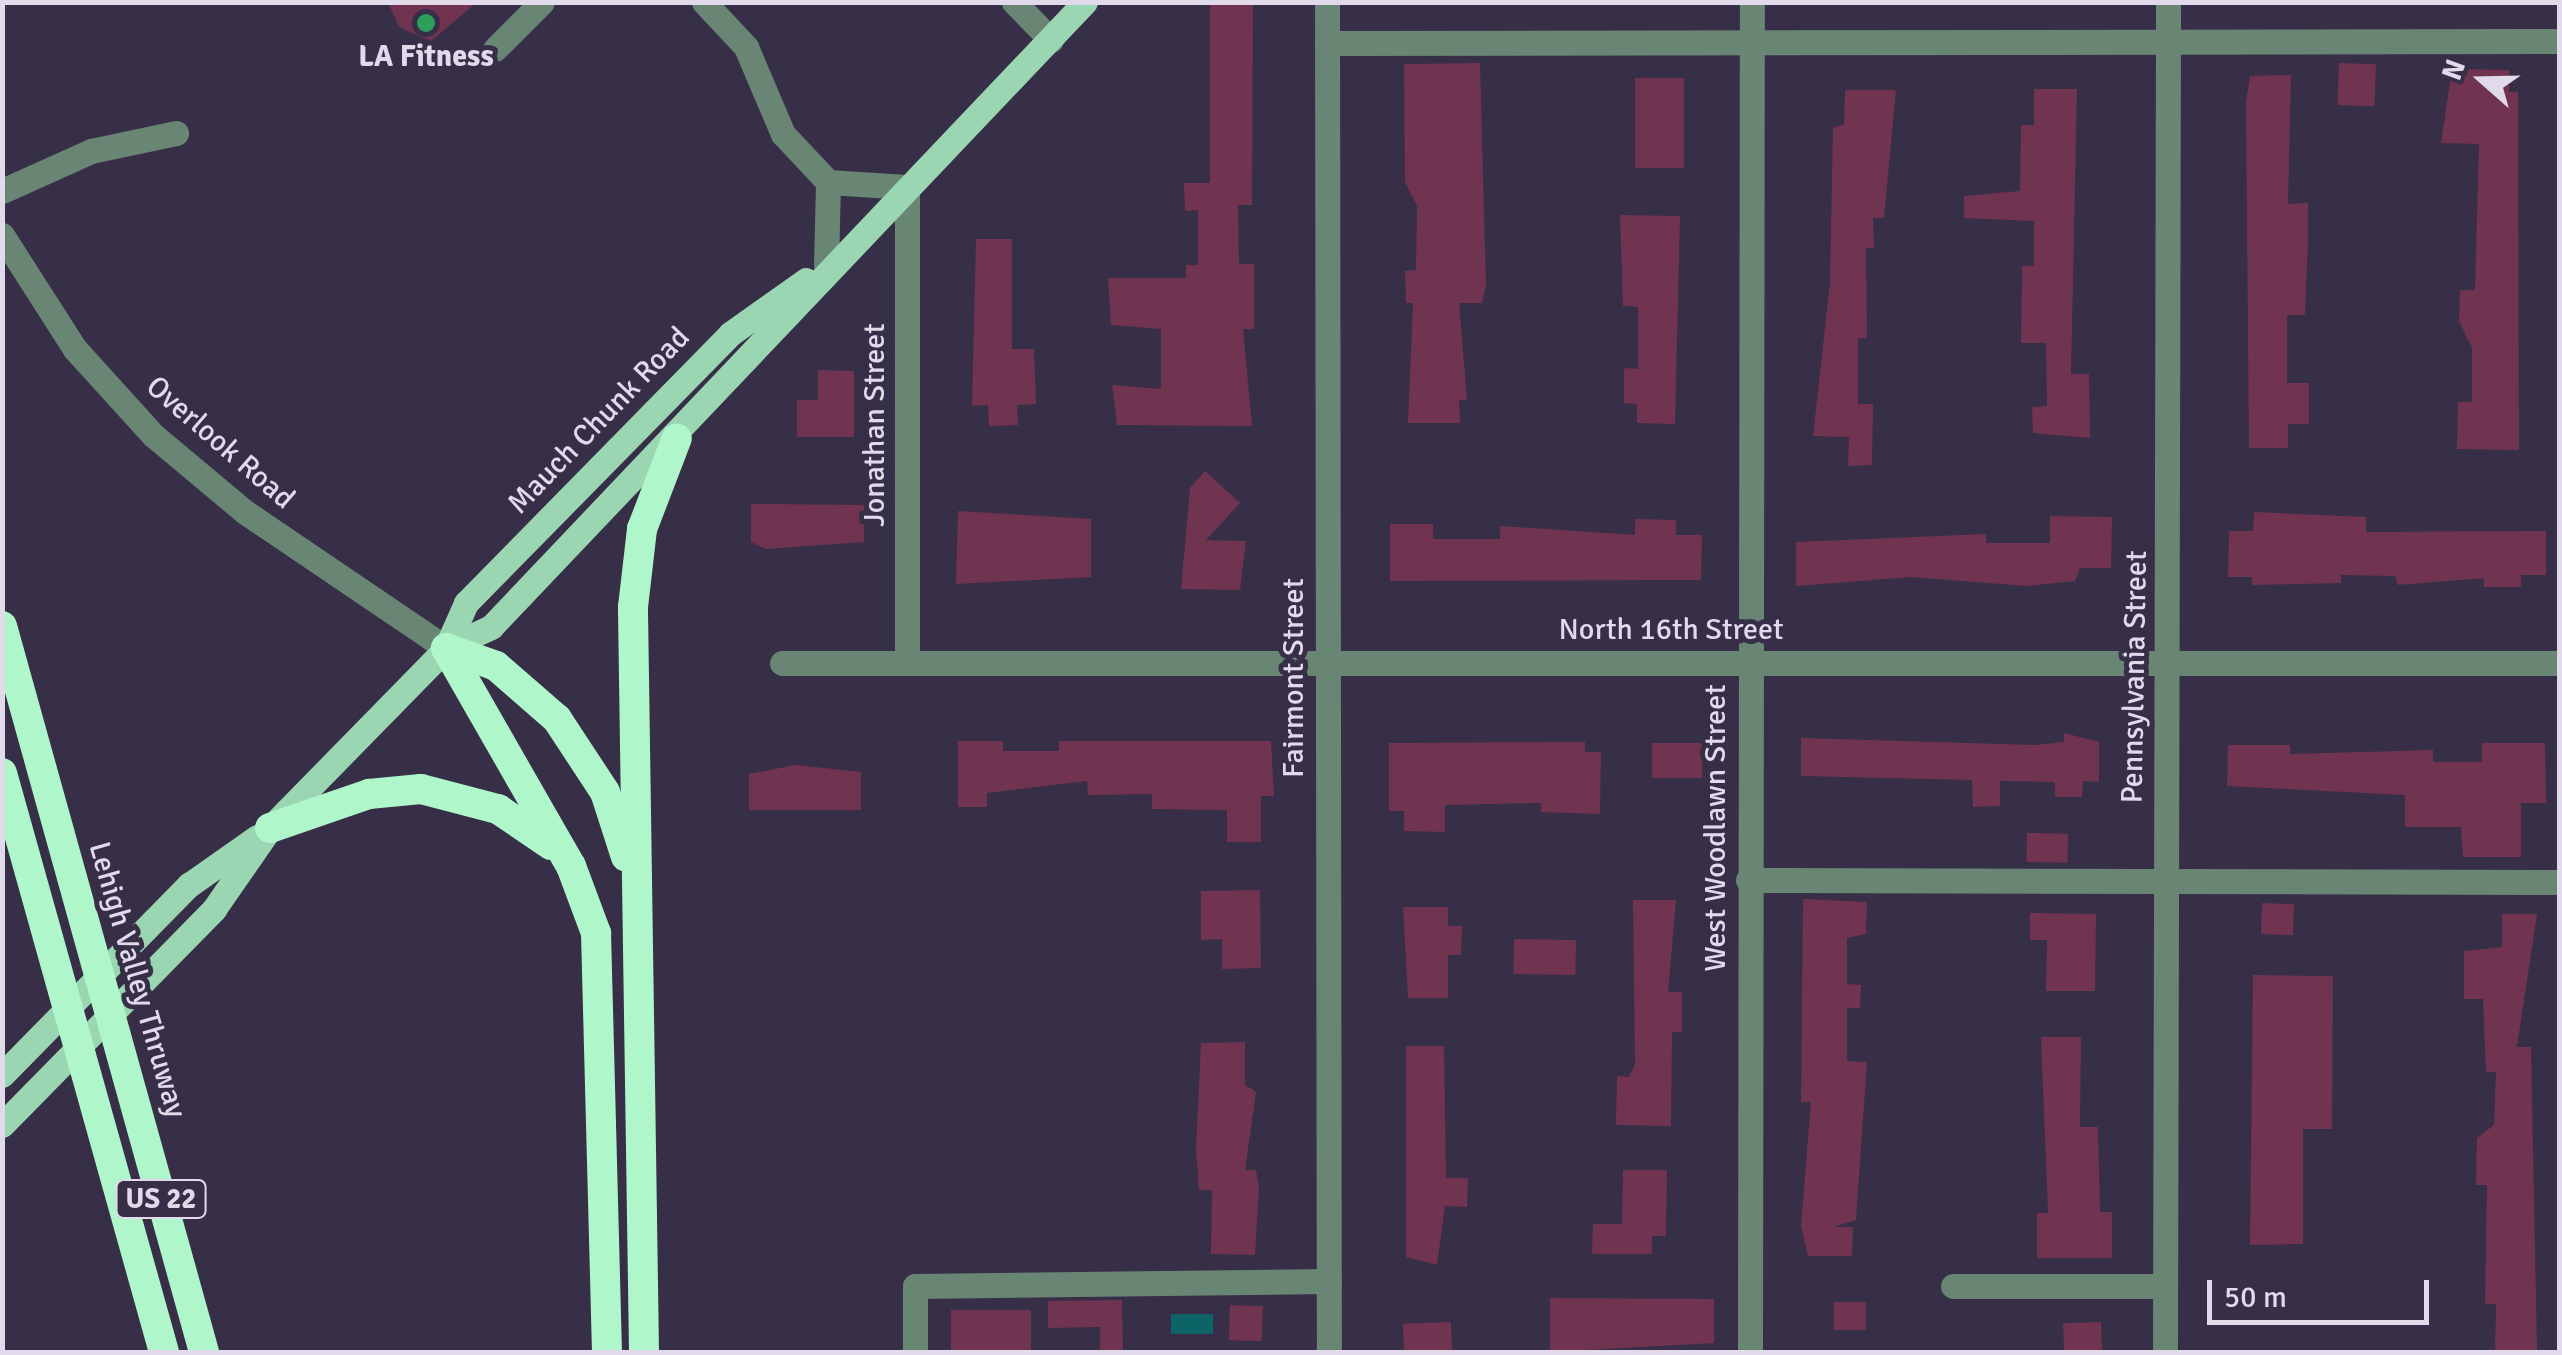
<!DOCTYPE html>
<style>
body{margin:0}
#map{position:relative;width:2562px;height:1355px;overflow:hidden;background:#372e47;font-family:Signika,sans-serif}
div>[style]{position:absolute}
.water>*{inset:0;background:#0c6467;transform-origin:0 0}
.building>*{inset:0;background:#713450;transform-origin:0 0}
.minor>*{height:25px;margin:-12.5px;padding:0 12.5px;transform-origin:12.5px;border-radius:12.5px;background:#698573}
.major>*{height:25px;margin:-12.5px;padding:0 12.5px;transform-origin:12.5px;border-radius:12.5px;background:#9bd6b2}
.highway>*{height:30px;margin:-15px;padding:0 15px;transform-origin:15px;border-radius:15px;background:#aff7cb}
.dots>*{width:28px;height:28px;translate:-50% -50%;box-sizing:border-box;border:5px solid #372e47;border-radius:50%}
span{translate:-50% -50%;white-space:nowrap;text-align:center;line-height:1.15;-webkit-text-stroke:10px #372e47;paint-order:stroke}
.shield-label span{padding:2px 8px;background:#372e47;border:2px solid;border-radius:8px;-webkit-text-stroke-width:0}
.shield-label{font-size:28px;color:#e0daeb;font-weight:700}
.poi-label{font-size:30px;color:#e0daeb;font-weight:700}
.street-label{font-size:30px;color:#e0daeb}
.frame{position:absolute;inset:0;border:5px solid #e0daeb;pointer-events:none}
.north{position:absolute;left:2432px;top:30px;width:100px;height:100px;-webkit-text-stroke:8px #372e47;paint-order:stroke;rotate:290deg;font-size:28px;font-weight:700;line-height:40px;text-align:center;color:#e0daeb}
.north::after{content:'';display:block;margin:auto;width:35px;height:45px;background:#e0daeb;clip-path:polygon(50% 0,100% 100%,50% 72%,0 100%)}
.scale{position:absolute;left:2207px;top:1280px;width:222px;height:45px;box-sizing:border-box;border:5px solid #e0daeb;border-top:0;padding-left:12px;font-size:30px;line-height:35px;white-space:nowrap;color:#e0daeb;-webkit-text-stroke:8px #372e47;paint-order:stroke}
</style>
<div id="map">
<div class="water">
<i style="left:1171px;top:1314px;width:42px;height:20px"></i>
</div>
<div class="building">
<i style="clip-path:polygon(388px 2px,477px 2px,431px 41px,399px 27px)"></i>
<i style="clip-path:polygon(1210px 2px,1253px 2px,1252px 205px,1238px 205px,1239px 264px,1254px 264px,1254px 329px,1243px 329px,1252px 426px,1117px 425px,1112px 385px,1161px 389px,1161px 329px,1111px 325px,1108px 278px,1186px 278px,1186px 265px,1198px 265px,1198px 210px,1185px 211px,1184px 183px,1210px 183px)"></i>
<i style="clip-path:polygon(1480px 63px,1486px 285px,1482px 303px,1459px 303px,1467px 400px,1459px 400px,1460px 423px,1408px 423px,1413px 303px,1406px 303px,1405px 271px,1416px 270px,1417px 206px,1405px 182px,1404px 64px)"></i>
<i style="left:2339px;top:63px;width:37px;height:42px;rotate:2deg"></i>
<i style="clip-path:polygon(2452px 69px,2509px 70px,2509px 92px,2518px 92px,2519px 450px,2457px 449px,2458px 402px,2472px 402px,2472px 348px,2459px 321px,2460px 290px,2475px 290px,2479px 144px,2441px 143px)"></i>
<i style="clip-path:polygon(2291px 75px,2288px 204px,2308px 203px,2308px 240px,2305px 315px,2287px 315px,2287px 383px,2309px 383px,2309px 424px,2288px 424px,2288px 448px,2249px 448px,2246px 102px,2250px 76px)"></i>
<i style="left:1635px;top:78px;width:49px;height:90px"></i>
<i style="clip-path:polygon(2034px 89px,2077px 89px,2071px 374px,2089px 374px,2090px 438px,2033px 433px,2032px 407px,2047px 406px,2046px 343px,2021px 343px,2022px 266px,2034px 266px,2034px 221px,1964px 218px,1964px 196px,2020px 191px,2021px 125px,2034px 125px)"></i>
<i style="clip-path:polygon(1845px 90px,1896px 90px,1884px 218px,1873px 218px,1874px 248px,1866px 248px,1867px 338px,1858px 338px,1858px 404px,1873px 404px,1872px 465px,1848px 466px,1849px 437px,1813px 436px,1830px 282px,1833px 128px,1844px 124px)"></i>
<i style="clip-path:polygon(1620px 215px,1680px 216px,1675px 424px,1637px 423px,1637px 404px,1624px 403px,1624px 368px,1638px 369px,1638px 307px,1623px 306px)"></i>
<i style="clip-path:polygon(976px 239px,1012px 239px,1012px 349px,1034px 349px,1036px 404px,1017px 405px,1018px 425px,989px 426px,988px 405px,972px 406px)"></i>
<i style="clip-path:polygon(818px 370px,854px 371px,854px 437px,797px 437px,797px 400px,818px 400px)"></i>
<i style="clip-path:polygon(1205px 471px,1240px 503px,1206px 540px,1246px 541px,1240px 590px,1181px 589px,1190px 488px)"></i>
<i style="clip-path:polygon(751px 504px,864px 505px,864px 542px,766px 549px,751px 542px)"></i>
<i style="clip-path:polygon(958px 511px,1091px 519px,1091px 577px,956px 584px)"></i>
<i style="clip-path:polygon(2254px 512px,2366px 517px,2366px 532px,2546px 531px,2546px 575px,2521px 575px,2521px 587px,2484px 587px,2484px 578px,2398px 585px,2395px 576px,2341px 575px,2341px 583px,2252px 585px,2252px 577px,2228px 577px,2229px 531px,2253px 531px)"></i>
<i style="clip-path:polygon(2050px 516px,2112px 517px,2111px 568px,2080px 568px,2075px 581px,2028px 586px,1911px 577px,1796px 586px,1796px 542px,1986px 534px,1986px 543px,2050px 543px)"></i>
<i style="clip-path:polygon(1635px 519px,1676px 520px,1676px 535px,1702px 535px,1701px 580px,1390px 581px,1390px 524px,1433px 524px,1433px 539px,1500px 539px,1500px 526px,1635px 535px)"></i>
<i style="clip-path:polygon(2064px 733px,2099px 742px,2099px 782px,2083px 781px,2082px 797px,2055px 797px,2055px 782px,2000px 781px,2000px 806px,1973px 807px,1972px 780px,1801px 776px,1801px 738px,2036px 745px,2064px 742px)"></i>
<i style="clip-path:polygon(958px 741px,1003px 741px,1003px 751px,1059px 751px,1059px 741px,1271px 741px,1274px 796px,1261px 796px,1261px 842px,1227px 842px,1227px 810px,1152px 809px,1152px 794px,1088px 795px,1087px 781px,987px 793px,987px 807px,958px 807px)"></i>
<i style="clip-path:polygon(1585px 742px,1585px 752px,1601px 752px,1600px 814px,1541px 812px,1541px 803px,1445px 805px,1445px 832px,1404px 831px,1404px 811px,1389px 811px,1389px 743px)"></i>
<i style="left:1652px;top:743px;width:50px;height:35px"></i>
<i style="clip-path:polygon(2482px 743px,2545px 743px,2546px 803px,2521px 803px,2521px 857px,2463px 857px,2461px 827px,2405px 827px,2405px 795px,2227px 786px,2228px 745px,2290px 745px,2290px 754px,2433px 750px,2433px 762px,2482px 762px)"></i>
<i style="clip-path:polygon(796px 765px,861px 772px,861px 810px,749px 810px,749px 774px)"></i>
<i style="left:2027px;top:833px;width:41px;height:29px;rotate:1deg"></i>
<i style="clip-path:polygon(1260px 890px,1261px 968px,1222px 969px,1222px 939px,1201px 940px,1201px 891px)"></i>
<i style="clip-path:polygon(1803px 899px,1867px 902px,1866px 934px,1847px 938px,1847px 984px,1861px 985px,1860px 1008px,1847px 1008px,1847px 1061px,1867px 1062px,1856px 1220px,1833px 1227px,1853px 1227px,1852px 1256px,1808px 1256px,1801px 1226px,1811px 1102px,1801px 1102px)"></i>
<i style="clip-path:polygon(1633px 900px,1676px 900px,1668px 992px,1682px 992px,1682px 1032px,1672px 1032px,1671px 1126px,1616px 1125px,1617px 1076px,1629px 1077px,1635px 1064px)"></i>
<i style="left:2262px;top:903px;width:32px;height:31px;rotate:2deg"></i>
<i style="clip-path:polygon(1403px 907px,1448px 907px,1448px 926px,1462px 926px,1461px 955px,1448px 955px,1448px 998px,1408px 998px)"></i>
<i style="clip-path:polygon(2030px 913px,2096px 914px,2095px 991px,2046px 991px,2047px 940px,2030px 940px)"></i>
<i style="clip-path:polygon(2502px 914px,2537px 914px,2517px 1047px,2531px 1047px,2537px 1352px,2495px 1352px,2496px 1304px,2485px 1304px,2487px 1185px,2476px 1185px,2477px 1138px,2494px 1125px,2496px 1072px,2486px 1072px,2483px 999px,2464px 999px,2464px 951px,2502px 947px)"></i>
<i style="left:1514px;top:939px;width:62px;height:35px;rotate:1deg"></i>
<i style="clip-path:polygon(2253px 975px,2333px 976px,2332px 1129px,2303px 1129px,2303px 1244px,2250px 1245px)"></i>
<i style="clip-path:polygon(2041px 1037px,2081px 1037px,2080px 1127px,2098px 1127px,2100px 1212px,2112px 1212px,2112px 1258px,2037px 1258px,2037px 1213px,2048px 1213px)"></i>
<i style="clip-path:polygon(1245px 1042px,1245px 1085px,1256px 1092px,1245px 1170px,1256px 1170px,1259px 1188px,1255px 1255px,1211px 1254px,1212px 1190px,1199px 1190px,1196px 1149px,1201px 1043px)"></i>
<i style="clip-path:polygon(1406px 1046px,1444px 1046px,1446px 1178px,1468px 1178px,1467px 1207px,1445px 1206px,1437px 1265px,1406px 1257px)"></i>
<i style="clip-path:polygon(1623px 1170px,1667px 1170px,1666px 1236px,1652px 1236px,1652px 1254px,1592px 1254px,1593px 1224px,1622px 1224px)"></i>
<i style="clip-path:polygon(1550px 1298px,1714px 1299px,1714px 1343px,1550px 1352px)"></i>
<i style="clip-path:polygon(1122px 1300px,1123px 1352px,1100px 1352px,1100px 1327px,1048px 1328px,1048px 1301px)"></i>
<i style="left:1834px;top:1302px;width:32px;height:28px"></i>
<i style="left:1230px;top:1305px;width:33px;height:35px;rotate:2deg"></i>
<i style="left:951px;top:1310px;width:80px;height:42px"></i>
<i style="left:1451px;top:1322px;width:30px;height:48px;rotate:88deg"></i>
<i style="left:2101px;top:1322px;width:30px;height:38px;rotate:88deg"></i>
</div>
<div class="minor">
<i style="left:704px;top:2px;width:62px;rotate:47deg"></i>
<i style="left:746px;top:47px;width:95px;rotate:67deg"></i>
<i style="left:783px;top:134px;width:66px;rotate:46.8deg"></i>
<i style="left:828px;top:182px;width:79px;rotate:3.6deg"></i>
<i style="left:907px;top:187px;width:476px;rotate:90deg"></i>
<i style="left:1014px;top:2px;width:53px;rotate:45.8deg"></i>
<i style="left:1327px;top:2px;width:1350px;rotate:89.92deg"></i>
<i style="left:1327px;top:43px;width:1233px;rotate:-0.09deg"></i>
<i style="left:495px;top:49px;width:66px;rotate:-45deg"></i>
<i style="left:2px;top:191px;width:98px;rotate:-24.2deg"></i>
<i style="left:91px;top:151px;width:87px;rotate:-12deg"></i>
<i style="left:2px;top:235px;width:135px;rotate:57.4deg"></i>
<i style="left:75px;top:349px;width:116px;rotate:47.8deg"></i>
<i style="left:153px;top:435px;width:120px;rotate:39.9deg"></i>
<i style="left:245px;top:512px;width:243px;rotate:34.1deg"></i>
<i style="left:826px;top:265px;width:83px;rotate:-88.6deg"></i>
<i style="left:782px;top:663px;width:1778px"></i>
<i style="left:1748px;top:880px;width:812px;rotate:0.14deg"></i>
<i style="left:1953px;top:1286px;width:211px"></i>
<i style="left:915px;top:1352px;width:66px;rotate:-90deg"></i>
<i style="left:915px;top:1286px;width:414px;rotate:-0.7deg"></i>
<i style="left:1750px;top:1352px;width:1350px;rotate:-89.92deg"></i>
<i style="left:2165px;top:1352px;width:1350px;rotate:-89.87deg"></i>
</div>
<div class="major">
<i style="left:446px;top:648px;width:49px;rotate:-66deg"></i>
<i style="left:466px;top:603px;width:377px;rotate:-45.5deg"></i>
<i style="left:730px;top:334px;width:93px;rotate:-35.4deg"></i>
<i style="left:2px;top:1075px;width:267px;rotate:-45.5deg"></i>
<i style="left:189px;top:885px;width:83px;rotate:-35.2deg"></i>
<i style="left:2px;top:1125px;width:303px;rotate:-45.5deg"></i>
<i style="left:214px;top:909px;width:98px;rotate:-55.3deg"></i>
<i style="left:270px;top:828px;width:252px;rotate:-45.6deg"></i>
<i style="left:446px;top:648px;width:50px;rotate:-25deg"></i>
<i style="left:491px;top:627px;width:862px;rotate:-46.46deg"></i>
</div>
<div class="highway">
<i style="left:2px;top:626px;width:754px;rotate:74.45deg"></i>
<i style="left:446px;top:648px;width:251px;rotate:60.2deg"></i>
<i style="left:571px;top:866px;width:72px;rotate:69.5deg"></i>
<i style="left:596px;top:933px;width:419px;rotate:88.5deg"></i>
<i style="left:446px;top:648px;width:53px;rotate:19.8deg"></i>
<i style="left:496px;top:666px;width:81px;rotate:41deg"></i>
<i style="left:557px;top:719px;width:87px;rotate:56.7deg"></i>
<i style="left:605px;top:792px;width:68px;rotate:72.1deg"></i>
<i style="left:2px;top:773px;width:601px;rotate:74.37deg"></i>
<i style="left:270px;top:828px;width:105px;rotate:-19deg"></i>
<i style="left:369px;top:794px;width:52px;rotate:-5.5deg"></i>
<i style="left:421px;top:789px;width:80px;rotate:14.6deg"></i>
<i style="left:498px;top:809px;width:64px;rotate:34.2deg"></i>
<i style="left:644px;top:1352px;width:745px;rotate:-90.85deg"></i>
<i style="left:633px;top:607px;width:79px;rotate:-83.4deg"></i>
<i style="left:642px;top:529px;width:97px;rotate:-69deg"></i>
</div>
<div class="dots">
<i style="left:426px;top:23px;background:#2e9e5b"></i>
</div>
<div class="shield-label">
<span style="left:161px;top:1199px">US 22</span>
</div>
<div class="poi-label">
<span style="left:426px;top:57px">LA Fitness</span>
</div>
<div class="street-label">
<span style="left:599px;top:421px;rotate:-46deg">Mauch Chunk Road</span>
<span style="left:875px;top:425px;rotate:-90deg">Jonathan Street</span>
<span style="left:220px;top:443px;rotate:41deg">Overlook Road</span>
<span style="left:1671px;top:630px">North 16th Street</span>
<span style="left:2135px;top:677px;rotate:-89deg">Pennsylvania Street</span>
<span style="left:1294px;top:678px;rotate:-90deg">Fairmont Street</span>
<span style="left:1716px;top:828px;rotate:-90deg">West Woodlawn Street</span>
<span style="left:137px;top:980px;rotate:74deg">Lehigh Valley Thruway</span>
</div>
<div class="frame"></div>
<div class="north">N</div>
<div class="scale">50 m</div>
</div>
